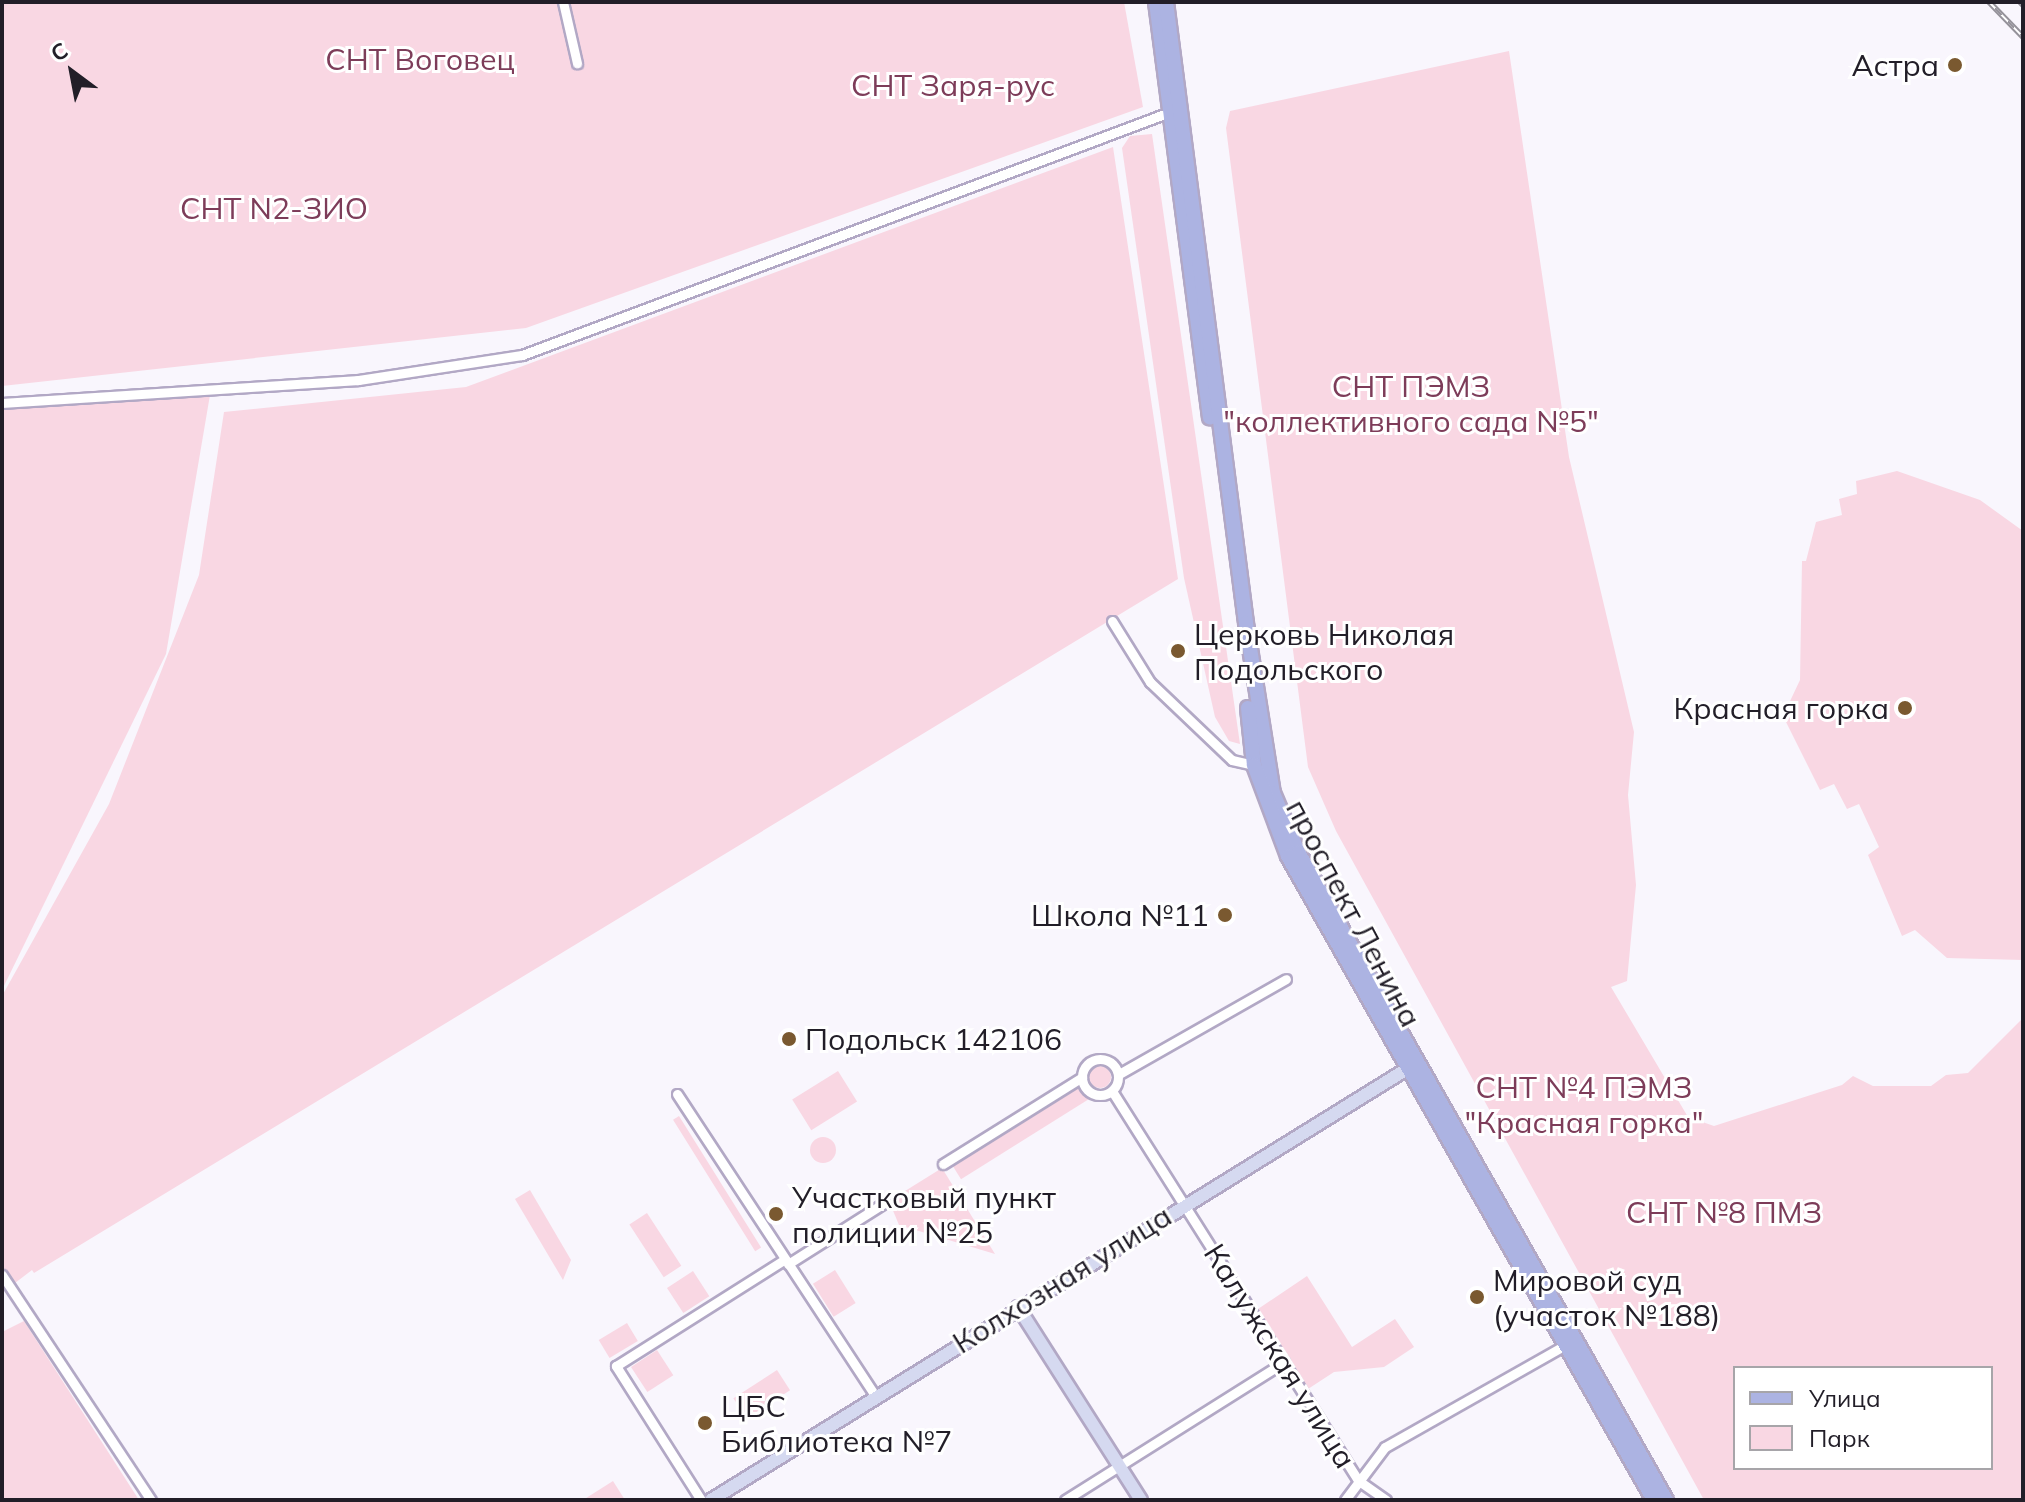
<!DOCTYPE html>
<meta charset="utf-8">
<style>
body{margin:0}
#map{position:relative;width:2025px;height:1502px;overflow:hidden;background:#f9f6fd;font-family:Mulish,sans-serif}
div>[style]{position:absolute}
.green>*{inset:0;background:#f9d7e3;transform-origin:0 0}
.round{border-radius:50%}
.roads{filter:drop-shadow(2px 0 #b2a8c5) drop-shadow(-2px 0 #b2a8c5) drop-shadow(0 2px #b2a8c5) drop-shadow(0 -2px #b2a8c5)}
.street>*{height:9px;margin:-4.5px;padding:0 4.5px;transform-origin:4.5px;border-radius:4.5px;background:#fff}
.street>.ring{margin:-4.5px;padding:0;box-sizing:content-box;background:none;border:9px solid #fff;border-radius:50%}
.secondary>*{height:12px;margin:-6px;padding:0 6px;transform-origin:6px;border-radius:6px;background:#d5d9f0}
.primary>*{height:14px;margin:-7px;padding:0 7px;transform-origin:7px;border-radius:7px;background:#acb3e2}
.rail>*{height:6px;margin-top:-3px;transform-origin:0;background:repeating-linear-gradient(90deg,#fff 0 9px,#95929a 0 18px);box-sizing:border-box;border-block:2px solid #95929a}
.dots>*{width:22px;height:22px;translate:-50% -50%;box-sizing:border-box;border:4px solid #fff;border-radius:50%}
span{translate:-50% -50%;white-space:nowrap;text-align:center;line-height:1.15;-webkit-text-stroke:6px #fff;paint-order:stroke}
.park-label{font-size:30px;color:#7d3c59}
.poi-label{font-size:30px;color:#221e28}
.right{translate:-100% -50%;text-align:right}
.left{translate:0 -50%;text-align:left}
.street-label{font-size:30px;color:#221e28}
.frame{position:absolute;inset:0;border:4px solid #221e28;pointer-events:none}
.legend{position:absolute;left:1733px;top:1366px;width:260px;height:104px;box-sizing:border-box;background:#fff;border:2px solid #a7a5a9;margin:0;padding:10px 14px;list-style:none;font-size:24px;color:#221e28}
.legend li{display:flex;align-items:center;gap:16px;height:40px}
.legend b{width:40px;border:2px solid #a7a5a9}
.north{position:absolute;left:32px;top:32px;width:80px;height:80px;-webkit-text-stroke:6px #fff;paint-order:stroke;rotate:328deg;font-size:22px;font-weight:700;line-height:32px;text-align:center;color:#221e28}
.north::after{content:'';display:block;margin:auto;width:28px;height:36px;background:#221e28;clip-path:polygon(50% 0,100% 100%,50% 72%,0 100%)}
</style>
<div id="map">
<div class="green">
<i style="clip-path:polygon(2px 2px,1124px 2px,1143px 107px,526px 328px,2px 386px)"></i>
<i style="clip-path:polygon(evenodd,1509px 51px,1569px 457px,1634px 732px,1628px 795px,1636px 885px,1627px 981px,1611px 987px,1688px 1117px,1714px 1126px,1842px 1085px,1853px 1076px,1873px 1086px,1931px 1086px,1946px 1075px,1968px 1073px,2023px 1018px,2023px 1500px,1704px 1500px,1336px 831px,1308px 767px,1226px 128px,1230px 111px,1509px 51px,1735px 1368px,1991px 1368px,1991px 1468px,1735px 1468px,1735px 1368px)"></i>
<i style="clip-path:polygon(1152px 134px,1240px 744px,1229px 741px,1215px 717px,1184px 578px,1122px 148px,1130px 136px)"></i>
<i style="clip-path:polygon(1113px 147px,1178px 579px,34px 1273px,32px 1270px,2px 1293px,2px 996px,109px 804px,199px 575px,224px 412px,466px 387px)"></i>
<i style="clip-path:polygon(211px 389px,166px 654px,2px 990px,2px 402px)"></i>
<i style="clip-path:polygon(1897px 471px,1980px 500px,2023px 531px,2023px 960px,1947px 958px,1915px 930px,1902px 936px,1868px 855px,1879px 847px,1859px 804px,1847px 809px,1834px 784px,1820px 790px,1783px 716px,1800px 680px,1802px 561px,1806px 561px,1816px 522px,1842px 515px,1839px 499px,1857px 494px,1856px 481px)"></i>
<i class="round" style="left:1089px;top:1066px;width:22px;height:22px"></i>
<i style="left:838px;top:1071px;width:36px;height:54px;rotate:58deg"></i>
<i style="left:1079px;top:1083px;width:19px;height:151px;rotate:58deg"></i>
<i style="left:679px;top:1116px;width:155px;height:7px;rotate:58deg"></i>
<i class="round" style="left:810px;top:1137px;width:26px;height:26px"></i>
<i style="clip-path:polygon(942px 1168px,995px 1254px,899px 1225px,889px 1201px)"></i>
<i style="clip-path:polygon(530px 1190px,571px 1260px,563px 1280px,515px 1199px)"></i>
<i style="left:647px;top:1213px;width:63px;height:21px;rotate:57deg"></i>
<i style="left:835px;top:1270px;width:39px;height:26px;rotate:58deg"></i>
<i style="left:693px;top:1271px;width:30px;height:31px;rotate:57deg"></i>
<i style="clip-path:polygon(1307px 1276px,1352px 1347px,1395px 1319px,1414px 1347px,1384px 1367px,1334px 1372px,1308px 1389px,1258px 1309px)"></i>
<i style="clip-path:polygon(24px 1321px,139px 1500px,2px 1500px,2px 1332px)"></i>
<i style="left:627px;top:1323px;width:21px;height:33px;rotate:59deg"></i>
<i style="left:657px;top:1350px;width:30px;height:31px;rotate:57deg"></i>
<i style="left:777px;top:1370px;width:24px;height:52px;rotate:57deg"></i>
<i style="clip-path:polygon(613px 1481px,625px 1500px,583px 1500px)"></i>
</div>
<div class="roads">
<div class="street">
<i style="left:563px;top:2px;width:63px;rotate:77.1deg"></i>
<i style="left:2px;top:403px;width:357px;rotate:-3.7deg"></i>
<i style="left:358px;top:380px;width:166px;rotate:-8.7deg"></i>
<i style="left:522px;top:355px;width:692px;rotate:-20.56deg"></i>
<i style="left:1112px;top:621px;width:72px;rotate:58.1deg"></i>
<i style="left:1150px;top:682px;width:113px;rotate:43.6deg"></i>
<i style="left:1232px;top:760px;width:23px;rotate:13deg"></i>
<i class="ring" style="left:1082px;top:1059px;width:27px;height:27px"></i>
<i style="left:1119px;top:1074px;width:192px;rotate:-29.6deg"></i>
<i style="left:1112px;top:1091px;width:462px;rotate:57.7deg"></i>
<i style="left:1359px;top:1481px;width:33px;rotate:35deg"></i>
<i style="left:677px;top:1094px;width:363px;rotate:56.7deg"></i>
<i style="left:943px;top:1164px;width:164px;rotate:-32deg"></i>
<i style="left:788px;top:1264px;width:114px;rotate:-32.4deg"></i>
<i style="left:2px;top:1275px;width:270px;rotate:56.5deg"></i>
<i style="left:701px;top:1500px;width:159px;rotate:-122.4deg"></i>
<i style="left:616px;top:1366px;width:196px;rotate:-32.3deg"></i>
<i style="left:1065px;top:1500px;width:259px;rotate:-32.2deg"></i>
<i style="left:1345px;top:1500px;width:66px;rotate:-53deg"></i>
<i style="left:1385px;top:1447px;width:207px;rotate:-29.5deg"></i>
</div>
<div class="secondary">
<i style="left:1018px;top:1307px;width:229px;rotate:57.5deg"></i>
<i style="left:711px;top:1500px;width:828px;rotate:-31.77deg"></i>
</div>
<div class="primary">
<i style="left:1156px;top:2px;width:419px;rotate:82.6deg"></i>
<i style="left:1166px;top:2px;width:626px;rotate:82.66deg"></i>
<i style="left:1246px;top:623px;width:172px;rotate:81deg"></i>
<i style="left:1273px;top:793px;width:64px;rotate:67deg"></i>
<i style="left:1298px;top:852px;width:745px;rotate:60.41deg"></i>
<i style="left:1248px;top:708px;width:57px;rotate:84deg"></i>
<i style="left:1254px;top:765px;width:97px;rotate:69.5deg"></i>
<i style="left:1288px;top:856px;width:741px;rotate:60.39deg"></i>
</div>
</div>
<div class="rail">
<i style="left:1989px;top:2px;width:49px;rotate:45.8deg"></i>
<i style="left:2020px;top:2px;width:4px;rotate:45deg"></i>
</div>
<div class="dots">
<i style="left:1955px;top:65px;background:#7a5930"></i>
<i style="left:1178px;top:651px;background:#7a5930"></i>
<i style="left:1905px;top:708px;background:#7a5930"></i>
<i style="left:1225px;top:915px;background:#7a5930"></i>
<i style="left:789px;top:1039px;background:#7a5930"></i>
<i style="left:776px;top:1214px;background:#7a5930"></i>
<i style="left:1477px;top:1297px;background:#7a5930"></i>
<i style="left:705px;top:1423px;background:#7a5930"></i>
</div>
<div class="park-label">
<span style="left:420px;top:59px">СНТ Воговец</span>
<span style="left:953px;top:85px">СНТ Заря-рус</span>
<span style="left:274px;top:208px">СНТ N2-ЗИО</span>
<span style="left:1411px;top:403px">СНТ ПЭМЗ<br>"коллективного сада №5"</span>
<span style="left:1584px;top:1104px">СНТ №4 ПЭМЗ<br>"Красная горка"</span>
<span style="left:1724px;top:1212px">СНТ №8 ПМЗ</span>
</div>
<div class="poi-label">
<span class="right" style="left:1939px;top:65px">Астра</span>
<span class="left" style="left:1194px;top:651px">Церковь Николая<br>Подольского</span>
<span class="right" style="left:1889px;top:708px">Красная горка</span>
<span class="right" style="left:1209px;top:915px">Школа №11</span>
<span class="left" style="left:805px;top:1039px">Подольск 142106</span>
<span class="left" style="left:792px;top:1214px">Участковый пункт<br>полиции №25</span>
<span class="left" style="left:1493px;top:1297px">Мировой суд<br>(участок №188)</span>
<span class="left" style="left:721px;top:1423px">ЦБС<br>Библиотека №7</span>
</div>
<div class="street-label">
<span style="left:1354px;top:913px;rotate:62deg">проспект Ленина</span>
<span style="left:1062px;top:1279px;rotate:-32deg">Колхозная улица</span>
<span style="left:1280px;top:1356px;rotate:58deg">Калужская улица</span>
</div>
<div class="frame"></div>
<ul class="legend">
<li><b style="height:10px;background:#acb3e2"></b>Улица</li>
<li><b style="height:22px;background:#f9d7e3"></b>Парк</li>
</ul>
<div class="north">С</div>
</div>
